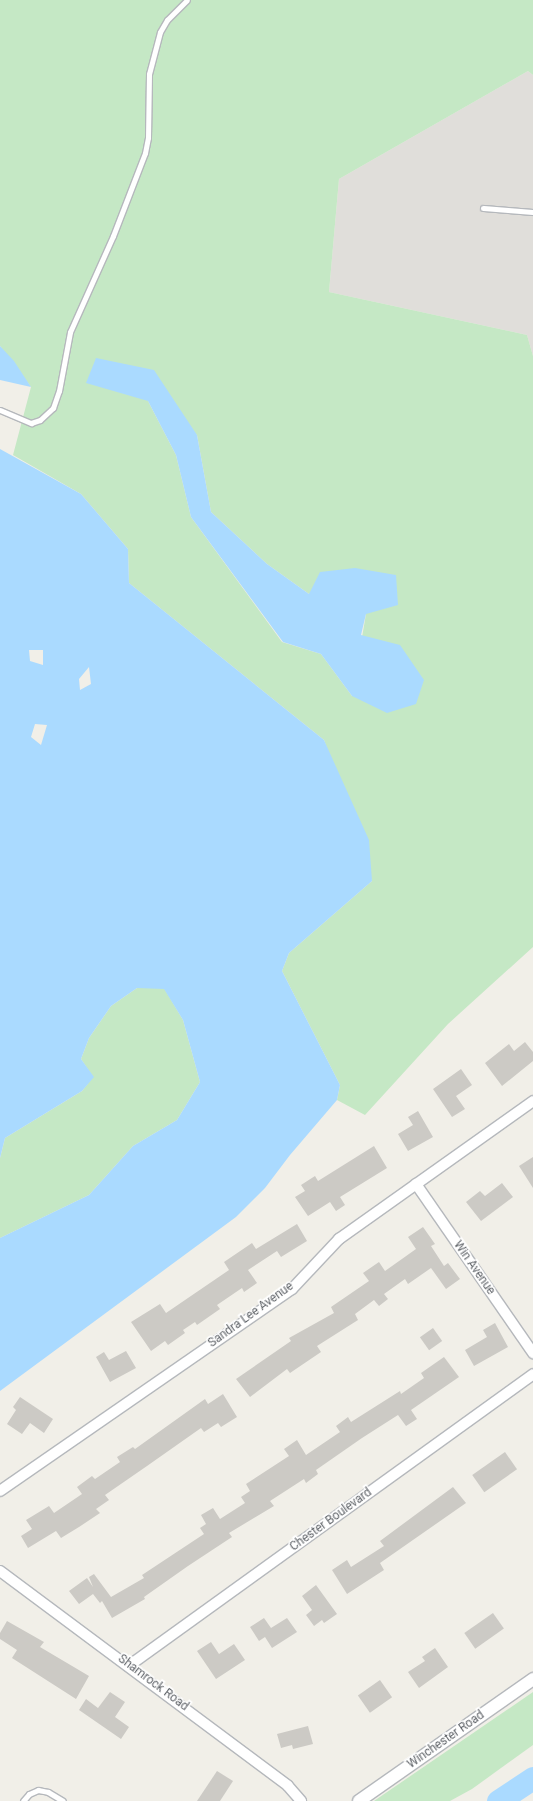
<!DOCTYPE html>
<style>
body{margin:0}
#map{position:relative;width:533px;height:1801px;overflow:hidden;background:#f1efe8;font-family:Roboto,sans-serif}
div>[style]{position:absolute}
.industrial>*{inset:0;background:#e0deda}
.green>*{inset:0;background:#c5e8c5}
.water>*{inset:0;background:#aadaff}
.river>*{height:23px;margin:-11.5px;padding:0 11.5px;transform-origin:11.5px;border-radius:11.5px;background:#aadaff}
.building>*{inset:0;background:#cccac5;transform-origin:0 0}
.roads{filter:drop-shadow(1px 0 #b5b8bc) drop-shadow(-1px 0 #b5b8bc) drop-shadow(0 1px #b5b8bc) drop-shadow(0 -1px #b5b8bc)}
.service>*{height:5px;margin:-2.5px;padding:0 2.5px;transform-origin:2.5px;border-radius:2.5px;background:#fff}
.minor>*{height:10px;margin:-5px;padding:0 5px;transform-origin:5px;border-radius:5px;background:#fff}
.tertiary>*{height:12px;margin:-6px;padding:0 6px;transform-origin:6px;border-radius:6px;background:#fff}
span{translate:-50% -50%;white-space:nowrap;text-align:center;line-height:1.15;-webkit-text-stroke:3.5px #fff;paint-order:stroke}
.street-label{font-size:12px;color:#5f6368}
</style>
<div id="map">
<div class="industrial">
<i style="clip-path:polygon(528px 71px,533px 75px,533px 356px,527px 335px,329px 292px,339px 179px)"></i>
</div>
<div class="green">
<i style="clip-path:polygon(evenodd,0 0,533px 0,533px 75px,528px 71px,339px 179px,329px 292px,527px 335px,533px 356px,533px 947px,448px 1024px,365px 1115px,337px 1100px,340px 1085px,282px 971px,289px 953px,372px 881px,324px 740px,129px 583px,128px 549px,81px 494px,13px 455px,31px 387px,0 346px,0 0,148px 401px,197px 435px,211px 512px,267px 564px,309px 594px,366px 614px,352px 696px,321px 654px,282px 642px,191px 517px,176px 455px,148px 401px)"></i>
<i style="clip-path:polygon(137px 988px,164px 988px,183px 1020px,200px 1082px,177px 1120px,133px 1146px,89px 1195px,0 1238px,0 1158px,5px 1138px,82px 1091px,93px 1077px,81px 1059px,89px 1038px,111px 1006px)"></i>
<i style="clip-path:polygon(533px 1692px,533px 1745px,472px 1789px,450px 1801px,374px 1801px)"></i>
</div>
<div class="water">
<i style="clip-path:polygon(0 346px,14px 361px,31px 387px,0 380px)"></i>
<i style="clip-path:polygon(96px 358px,154px 370px,197px 435px,211px 512px,267px 564px,309px 594px,320px 572px,355px 568px,396px 575px,398px 605px,366px 614px,361px 635px,400px 645px,424px 680px,416px 704px,387px 713px,352px 696px,321px 654px,283px 642px,191px 517px,176px 455px,148px 401px,86px 383px)"></i>
<i style="clip-path:polygon(evenodd,0 449px,81px 494px,128px 549px,129px 583px,324px 740px,369px 840px,372px 881px,289px 953px,282px 971px,340px 1085px,337px 1100px,290px 1155px,265px 1188px,236px 1217px,0 1391px,0 1238px,89px 1195px,133px 1146px,177px 1120px,200px 1082px,183px 1020px,164px 989px,137px 988px,111px 1006px,89px 1038px,81px 1059px,94px 1077px,82px 1091px,5px 1138px,0 1158px,0 449px,29px 650px,43px 650px,43px 665px,30px 661px,29px 650px,0 449px,89px 667px,91px 684px,80px 690px,79px 679px,89px 667px,0 449px,35px 724px,47px 725px,41px 745px,31px 737px,35px 724px)"></i>
</div>
<div class="river">
<i style="left:498px;top:1801px;width:42px;rotate:-33.3deg"></i>
</div>
<div class="building">
<i style="clip-path:polygon(525px 1042px,533px 1052px,533px 1061px,502px 1086px,485px 1063px,509px 1044px,514px 1051px)"></i>
<i style="clip-path:polygon(461px 1069px,472px 1085px,456px 1096px,465px 1109px,452px 1117px,433px 1089px)"></i>
<i style="clip-path:polygon(418px 1111px,433px 1137px,408px 1151px,398px 1134px,413px 1125px,408px 1117px)"></i>
<i style="clip-path:polygon(374px 1146px,387px 1168px,340px 1197px,345px 1205px,336px 1211px,330px 1202px,308px 1216px,295px 1197px,305px 1191px,301px 1185px,315px 1176px,318px 1181px)"></i>
<i style="clip-path:polygon(533px 1157px,533px 1188px,519px 1166px)"></i>
<i style="clip-path:polygon(502px 1183px,513px 1197px,481px 1221px,466px 1202px,480px 1191px,485px 1196px)"></i>
<i style="clip-path:polygon(297px 1224px,307px 1241px,281px 1257px,277px 1251px,248px 1270px,257px 1283px,244px 1292px,242px 1288px,217px 1305px,220px 1309px,197px 1325px,195px 1322px,183px 1330px,185px 1333px,168px 1345px,165px 1341px,151px 1351px,131px 1322px,160px 1304px,166px 1313px,229px 1270px,224px 1262px,252px 1243px,256px 1249px)"></i>
<i style="clip-path:polygon(423px 1227px,435px 1244px,431px 1246px,444px 1266px,448px 1263px,460px 1279px,446px 1289px,431px 1268px,408px 1284px,405px 1279px,384px 1294px,388px 1299px,379px 1306px,374px 1300px,355px 1314px,358px 1320px,317px 1346px,321px 1352px,290px 1373px,287px 1369px,250px 1397px,236px 1379px,291px 1341px,289px 1338px,334px 1313px,331px 1307px,369px 1281px,363px 1273px,379px 1262px,385px 1271px,416px 1249px,408px 1237px)"></i>
<i style="clip-path:polygon(495px 1323px,508px 1347px,474px 1366px,465px 1350px,487px 1337px,483px 1330px)"></i>
<i style="left:433px;top:1328px;width:16px;height:16px;rotate:55deg"></i>
<i style="clip-path:polygon(126px 1351px,136px 1368px,110px 1382px,96px 1357px,104px 1352px,109px 1360px)"></i>
<i style="clip-path:polygon(444px 1357px,459px 1377px,411px 1410px,417px 1419px,406px 1426px,398px 1415px,362px 1438px,316px 1470px,318px 1474px,306px 1483px,304px 1479px,270px 1501px,274px 1506px,229px 1533px,232px 1537px,188px 1566px,144px 1597px,145px 1599px,112px 1618px,102px 1601px,100px 1603px,93px 1594px,79px 1604px,69px 1591px,87px 1578px,93px 1587px,89px 1577px,94px 1574px,111px 1597px,144px 1578px,142px 1575px,204px 1534px,200px 1528px,206px 1524px,201px 1515px,213px 1508px,220px 1519px,245px 1503px,241px 1497px,250px 1491px,246px 1484px,289px 1456px,284px 1449px,297px 1440px,306px 1455px,340px 1432px,336px 1426px,348px 1417px,351px 1422px,400px 1391px,401px 1394px,424px 1378px,421px 1373px)"></i>
<i style="clip-path:polygon(223px 1394px,237px 1417px,221px 1427px,218px 1423px,204px 1432px,201px 1428px,147px 1466px,105px 1495px,109px 1500px,96px 1509px,100px 1513px,79px 1527px,61px 1538px,56px 1531px,28px 1548px,21px 1536px,32px 1529px,26px 1520px,49px 1506px,54px 1513px,82px 1494px,77px 1487px,92px 1476px,95px 1479px,120px 1462px,117px 1457px,133px 1447px,135px 1449px,205px 1399px,208px 1404px)"></i>
<i style="clip-path:polygon(20px 1397px,53px 1419px,44px 1433px,30px 1423px,22px 1434px,7px 1424px,16px 1410px,13px 1407px)"></i>
<i style="left:505px;top:1452px;width:21px;height:40px;rotate:55deg"></i>
<i style="clip-path:polygon(453px 1487px,466px 1503px,380px 1563px,384px 1570px,347px 1594px,332px 1570px,347px 1560px,351px 1567px,384px 1546px,380px 1541px)"></i>
<i style="clip-path:polygon(316px 1585px,337px 1614px,324px 1623px,322px 1620px,314px 1626px,306px 1615px,312px 1610px,302px 1596px)"></i>
<i style="left:493px;top:1613px;width:19px;height:35px;rotate:55deg"></i>
<i style="clip-path:polygon(264px 1618px,271px 1628px,287px 1618px,297px 1632px,272px 1648px,265px 1637px,259px 1641px,250px 1627px)"></i>
<i style="clip-path:polygon(7px 1621px,44px 1642px,40px 1647px,89px 1676px,76px 1699px,12px 1658px,17px 1650px,0 1639px,0 1633px)"></i>
<i style="clip-path:polygon(211px 1642px,219px 1654px,234px 1644px,245px 1660px,216px 1679px,197px 1651px)"></i>
<i style="clip-path:polygon(435px 1648px,448px 1667px,419px 1688px,408px 1672px,425px 1661px,422px 1657px)"></i>
<i style="left:380px;top:1680px;width:21px;height:27px;rotate:55deg"></i>
<i style="clip-path:polygon(110px 1692px,125px 1702px,115px 1717px,129px 1727px,121px 1739px,79px 1710px,86px 1699px,98px 1708px)"></i>
<i style="clip-path:polygon(308px 1726px,313px 1744px,293px 1749px,292px 1745px,281px 1748px,277px 1734px)"></i>
<i style="clip-path:polygon(217px 1771px,233px 1781px,220px 1801px,197px 1801px)"></i>
</div>
<div class="roads">
<div class="service">
<i style="left:483px;top:208px;width:50px;rotate:4.6deg"></i>
<i style="left:0;top:410px;width:34px;rotate:23deg"></i>
<i style="left:31px;top:423px;width:9px;rotate:-18deg"></i>
<i style="left:40px;top:420px;width:18px;rotate:-43deg"></i>
<i style="left:53px;top:408px;width:18px;rotate:-71deg"></i>
<i style="left:59px;top:391px;width:60px;rotate:-79.4deg"></i>
<i style="left:70px;top:332px;width:105px;rotate:-65.9deg"></i>
<i style="left:113px;top:236px;width:89px;rotate:-68.9deg"></i>
<i style="left:145px;top:153px;width:15px;rotate:-79deg"></i>
<i style="left:148px;top:138px;width:64px;rotate:-89.1deg"></i>
<i style="left:149px;top:74px;width:43px;rotate:-75.3deg"></i>
<i style="left:160px;top:32px;width:14px;rotate:-60deg"></i>
<i style="left:167px;top:20px;width:28px;rotate:-45deg"></i>
<i style="left:23px;top:1801px;width:9px;rotate:-49deg"></i>
<i style="left:29px;top:1794px;width:10px;rotate:-24deg"></i>
<i style="left:38px;top:1790px;width:10px;rotate:11deg"></i>
<i style="left:48px;top:1792px;width:17px;rotate:31deg"></i>
</div>
<div class="minor">
<i style="left:416px;top:1184px;width:206px;rotate:55.3deg"></i>
<i style="left:0;top:1491px;width:355px;rotate:-34.7deg"></i>
<i style="left:292px;top:1289px;width:69px;rotate:-46.8deg"></i>
<i style="left:339px;top:1239px;width:238px;rotate:-35.4deg"></i>
<i style="left:0;top:1571px;width:359px;rotate:36.7deg"></i>
<i style="left:288px;top:1786px;width:20px;rotate:49deg"></i>
<i style="left:130px;top:1665px;width:497px;rotate:-35.8deg"></i>
</div>
<div class="tertiary">
<i style="left:359px;top:1801px;width:213px;rotate:-35deg"></i>
</div>
</div>
<div class="street-label">
<span style="left:474px;top:1268px;rotate:55deg">Win Avenue</span>
<span style="left:251px;top:1315px;rotate:-36deg">Sandra Lee Avenue</span>
<span style="left:331px;top:1520px;rotate:-36deg">Chester Boulevard</span>
<span style="left:153px;top:1683px;rotate:37deg">Shamrock Road</span>
<span style="left:446px;top:1740px;rotate:-35deg">Winchester Road</span>
</div>
</div>
